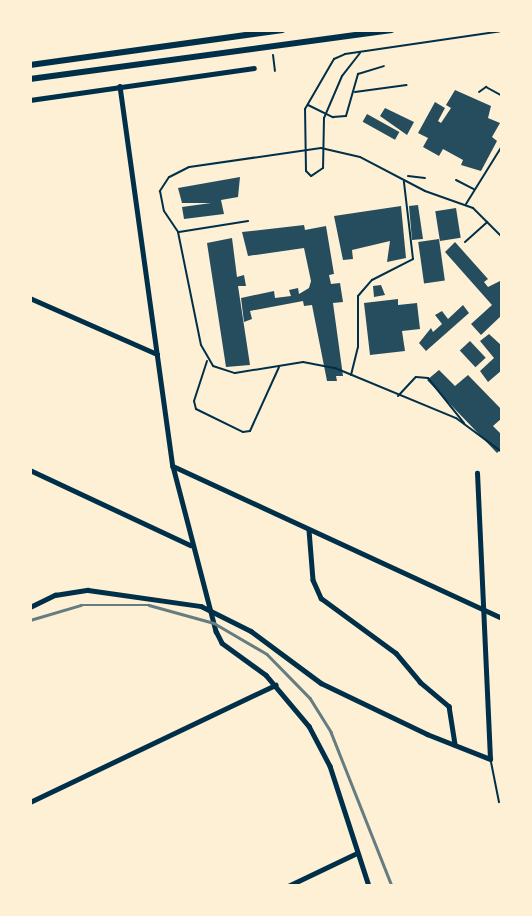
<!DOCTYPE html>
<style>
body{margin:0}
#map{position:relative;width:532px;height:916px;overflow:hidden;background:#fdf0d5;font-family:Cabin,sans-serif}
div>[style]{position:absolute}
.building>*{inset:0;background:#264d5e;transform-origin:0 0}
.path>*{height:2px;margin:-1px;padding:0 1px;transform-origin:1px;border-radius:1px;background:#003049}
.service>*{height:2px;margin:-1px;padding:0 1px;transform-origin:1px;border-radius:1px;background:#003049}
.minor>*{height:4.5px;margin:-2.25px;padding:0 2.25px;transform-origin:2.25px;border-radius:2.25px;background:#003049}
.secondary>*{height:6px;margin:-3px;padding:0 3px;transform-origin:3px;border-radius:3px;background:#003049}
.rail>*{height:2.5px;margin:-1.25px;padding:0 1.25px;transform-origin:1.25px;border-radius:1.25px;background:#657d81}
span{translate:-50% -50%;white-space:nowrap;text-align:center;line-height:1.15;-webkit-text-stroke:7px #fdf0d5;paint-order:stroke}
.frame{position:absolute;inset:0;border:32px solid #fdf0d5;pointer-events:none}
</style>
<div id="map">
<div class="building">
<i style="clip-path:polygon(455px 90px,491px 106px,488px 118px,500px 123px,492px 137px,497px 141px,481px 171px,461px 165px,463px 160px,443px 149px,439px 156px,423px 147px,428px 138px,418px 133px,435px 102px,445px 108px,438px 121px,441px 123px,451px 108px,446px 105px)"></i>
<i style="clip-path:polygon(385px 108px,414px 122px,407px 135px,380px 116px)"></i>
<i style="left:367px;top:114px;width:37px;height:9px;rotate:29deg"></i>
<i style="clip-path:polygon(240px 177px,238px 197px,221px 200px,224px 214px,184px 219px,182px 207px,211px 203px,182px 203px,178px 188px)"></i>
<i style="clip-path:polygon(418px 205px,423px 239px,412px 240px,409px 206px)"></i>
<i style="clip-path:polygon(401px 206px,406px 258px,387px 262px,390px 241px,352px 250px,353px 259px,343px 260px,334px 216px)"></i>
<i style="left:456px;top:208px;width:30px;height:21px;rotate:81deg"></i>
<i style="clip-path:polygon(304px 225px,305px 230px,326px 226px,334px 274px,329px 275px,331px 284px,340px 283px,343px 302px,333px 303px,343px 376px,336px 376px,337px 381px,327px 381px,312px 305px,304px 306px,303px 301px,250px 311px,252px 319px,244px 322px,241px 298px,274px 291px,275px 298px,291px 296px,289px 290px,298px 288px,299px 294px,309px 288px,311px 281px,304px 248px,248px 256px,242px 232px)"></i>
<i style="clip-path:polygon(232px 238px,237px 277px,244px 275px,246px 286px,238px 286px,250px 365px,226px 367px,207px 243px)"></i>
<i style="left:439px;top:239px;width:42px;height:21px;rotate:82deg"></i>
<i style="clip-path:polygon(455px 242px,488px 279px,484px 282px,488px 287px,502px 280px,502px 315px,481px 335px,471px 324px,492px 305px,445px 252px)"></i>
<i style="clip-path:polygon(381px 285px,385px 295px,374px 297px,373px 286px)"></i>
<i style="clip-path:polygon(398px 299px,398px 305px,417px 303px,420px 329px,402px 331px,405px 351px,370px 355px,364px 303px)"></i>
<i style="clip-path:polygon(463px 305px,469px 313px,426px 351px,419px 343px,431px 328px,433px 332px,442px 324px,435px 315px,442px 311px,448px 319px)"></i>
<i style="clip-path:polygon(489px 334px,502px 346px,502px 370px,488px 382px,480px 371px,494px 358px,480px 341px)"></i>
<i style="left:470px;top:341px;width:23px;height:14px;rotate:47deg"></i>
<i style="clip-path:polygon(439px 370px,455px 386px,468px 375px,502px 410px,502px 418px,493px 426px,502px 435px,502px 448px,497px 453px,427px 380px)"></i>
</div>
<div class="path">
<i style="left:273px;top:55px;width:16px;rotate:83deg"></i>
<i style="left:408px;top:176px;width:17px;rotate:7deg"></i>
</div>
<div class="service">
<i style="left:360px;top:53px;width:29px;rotate:128deg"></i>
<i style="left:342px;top:76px;width:46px;rotate:113.2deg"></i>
<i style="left:324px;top:118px;width:50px;rotate:91.1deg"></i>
<i style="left:323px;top:168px;width:14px;rotate:146deg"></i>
<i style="left:311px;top:176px;width:7px;rotate:-135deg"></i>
<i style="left:306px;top:171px;width:62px;rotate:-90.9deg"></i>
<i style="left:305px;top:109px;width:58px;rotate:-59.9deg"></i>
<i style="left:334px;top:59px;width:12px;rotate:-24deg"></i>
<i style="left:345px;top:54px;width:159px;rotate:-8.3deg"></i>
<i style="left:355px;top:92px;width:52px;rotate:-7.7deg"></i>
<i style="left:479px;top:92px;width:9px;rotate:-36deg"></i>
<i style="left:486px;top:87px;width:18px;rotate:29deg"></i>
<i style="left:308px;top:105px;width:28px;rotate:26deg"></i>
<i style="left:333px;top:117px;width:13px;rotate:-4deg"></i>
<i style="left:346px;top:116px;width:44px;rotate:-74.1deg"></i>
<i style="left:358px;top:74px;width:27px;rotate:-17deg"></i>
<i style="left:456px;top:180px;width:20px;rotate:27deg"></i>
<i style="left:466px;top:204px;width:68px;rotate:-58.2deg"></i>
<i style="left:179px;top:232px;width:70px;rotate:-9.1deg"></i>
<i style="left:502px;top:237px;width:41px;rotate:-135deg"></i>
<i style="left:473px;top:208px;width:51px;rotate:-160.5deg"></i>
<i style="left:425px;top:191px;width:73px;rotate:-152.4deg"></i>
<i style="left:360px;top:157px;width:40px;rotate:-167deg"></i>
<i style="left:321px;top:148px;width:133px;rotate:171.8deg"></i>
<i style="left:189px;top:167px;width:22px;rotate:153deg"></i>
<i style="left:169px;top:177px;width:17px;rotate:123deg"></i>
<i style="left:160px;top:191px;width:20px;rotate:79deg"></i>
<i style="left:164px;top:211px;width:25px;rotate:56deg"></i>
<i style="left:178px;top:232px;width:115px;rotate:78.5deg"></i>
<i style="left:201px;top:345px;width:24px;rotate:60deg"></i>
<i style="left:213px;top:366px;width:23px;rotate:18deg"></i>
<i style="left:235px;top:373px;width:69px;rotate:-9.2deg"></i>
<i style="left:303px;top:362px;width:33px;rotate:11deg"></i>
<i style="left:335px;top:368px;width:131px;rotate:22.5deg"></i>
<i style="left:456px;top:418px;width:57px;rotate:36.5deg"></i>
<i style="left:465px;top:242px;width:30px;rotate:-42deg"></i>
<i style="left:207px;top:361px;width:42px;rotate:108deg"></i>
<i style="left:194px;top:401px;width:8px;rotate:76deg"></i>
<i style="left:196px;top:409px;width:52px;rotate:26.1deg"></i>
<i style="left:243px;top:432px;width:7px;rotate:-8deg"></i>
<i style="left:250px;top:431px;width:70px;rotate:-65.6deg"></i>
<i style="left:351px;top:375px;width:29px;rotate:-76deg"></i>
<i style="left:358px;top:347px;width:51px;rotate:-90deg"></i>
<i style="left:358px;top:296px;width:21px;rotate:-49deg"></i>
<i style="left:372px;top:280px;width:46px;rotate:-27.1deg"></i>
<i style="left:413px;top:259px;width:78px;rotate:-96.7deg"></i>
<i style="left:398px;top:396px;width:26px;rotate:-47deg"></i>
<i style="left:416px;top:377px;width:12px;rotate:5deg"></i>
<i style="left:428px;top:378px;width:58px;rotate:51.3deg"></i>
<i style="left:491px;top:762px;width:41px;rotate:78.7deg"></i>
</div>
<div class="minor">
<i style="left:120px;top:86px;width:384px;rotate:82.1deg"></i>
<i style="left:173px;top:466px;width:171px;rotate:75.4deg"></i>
<i style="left:216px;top:631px;width:13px;rotate:63deg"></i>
<i style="left:222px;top:643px;width:54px;rotate:36deg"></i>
<i style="left:266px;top:675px;width:67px;rotate:49.9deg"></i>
<i style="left:309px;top:726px;width:45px;rotate:62.3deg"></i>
<i style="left:330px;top:766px;width:126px;rotate:72deg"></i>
<i style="left:30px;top:100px;width:226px;rotate:-8.1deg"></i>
<i style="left:30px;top:298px;width:139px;rotate:23.8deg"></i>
<i style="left:173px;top:466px;width:362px;rotate:24.8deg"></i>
<i style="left:30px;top:470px;width:177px;rotate:25.1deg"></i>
<i style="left:309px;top:530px;width:50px;rotate:85.4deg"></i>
<i style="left:313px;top:580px;width:20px;rotate:66deg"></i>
<i style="left:321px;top:598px;width:93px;rotate:36.3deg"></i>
<i style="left:396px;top:653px;width:38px;rotate:50deg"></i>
<i style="left:420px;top:682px;width:38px;rotate:40deg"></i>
<i style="left:449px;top:706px;width:39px;rotate:81deg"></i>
<i style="left:30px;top:607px;width:28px;rotate:-26deg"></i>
<i style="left:55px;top:595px;width:33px;rotate:-9deg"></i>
<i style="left:88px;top:590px;width:114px;rotate:8.1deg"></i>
<i style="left:201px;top:606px;width:56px;rotate:26.6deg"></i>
<i style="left:251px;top:631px;width:87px;rotate:36.6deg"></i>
<i style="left:321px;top:683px;width:118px;rotate:25.7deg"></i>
<i style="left:427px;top:734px;width:68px;rotate:21.6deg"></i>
<i style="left:490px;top:759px;width:286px;rotate:-92.6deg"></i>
<i style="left:30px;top:802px;width:272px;rotate:-25.5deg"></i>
<i style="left:288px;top:886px;width:76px;rotate:-25.6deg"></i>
</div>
<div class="secondary">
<i style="left:30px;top:65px;width:255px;rotate:-7.9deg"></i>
<i style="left:30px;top:79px;width:365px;rotate:-7.7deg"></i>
</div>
<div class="rail">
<i style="left:30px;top:620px;width:53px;rotate:-16.4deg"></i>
<i style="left:81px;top:605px;width:68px"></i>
<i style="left:149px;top:605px;width:67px;rotate:15.5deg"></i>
<i style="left:214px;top:623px;width:61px;rotate:30.3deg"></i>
<i style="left:267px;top:654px;width:62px;rotate:45.7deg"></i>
<i style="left:310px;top:698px;width:40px;rotate:58deg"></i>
<i style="left:331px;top:732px;width:166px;rotate:68.4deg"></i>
</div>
<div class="frame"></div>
</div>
